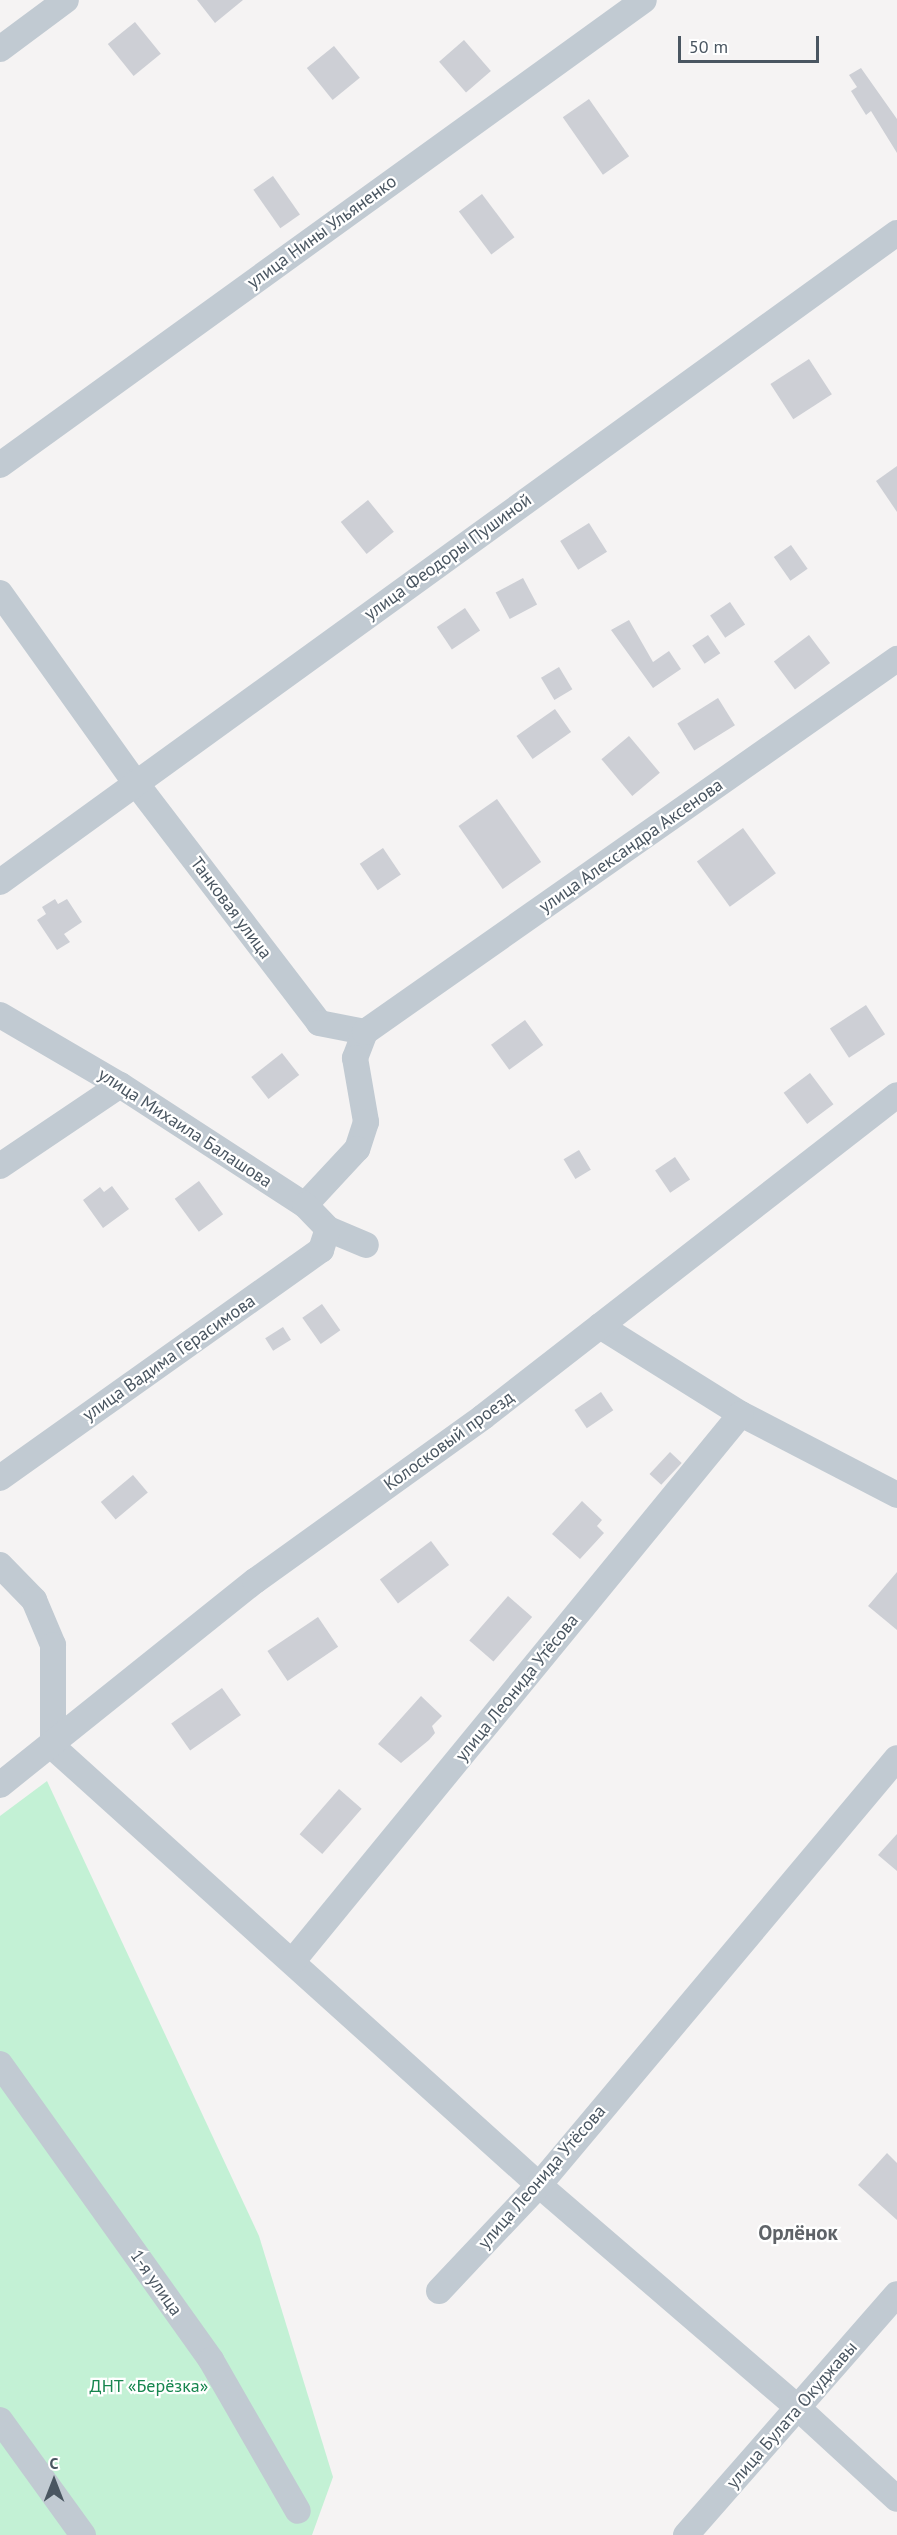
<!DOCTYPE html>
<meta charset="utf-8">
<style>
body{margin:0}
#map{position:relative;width:897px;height:2535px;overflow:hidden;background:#f5f3f3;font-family:"PT Sans",sans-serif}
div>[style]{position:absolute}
.green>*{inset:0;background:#c3f1d5}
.building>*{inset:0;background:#cdcfd5;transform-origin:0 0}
.minor>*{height:26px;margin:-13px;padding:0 13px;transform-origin:13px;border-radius:13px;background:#c1cad2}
span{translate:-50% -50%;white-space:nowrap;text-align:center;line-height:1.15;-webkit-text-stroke:4.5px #fff;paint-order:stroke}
.street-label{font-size:18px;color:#4a5661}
.park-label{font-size:18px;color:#17864f}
.quarter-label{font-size:21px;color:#5f6368;font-weight:700}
.north{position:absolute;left:24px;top:2451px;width:60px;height:60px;-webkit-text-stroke:4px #fff;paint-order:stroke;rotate:0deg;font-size:16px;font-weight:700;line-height:24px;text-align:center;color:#4a5661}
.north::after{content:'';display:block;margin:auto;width:21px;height:27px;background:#4a5661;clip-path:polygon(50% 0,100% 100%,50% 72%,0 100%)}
.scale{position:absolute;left:678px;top:36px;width:141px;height:27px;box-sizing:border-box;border:3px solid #4a5661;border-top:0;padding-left:8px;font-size:18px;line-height:21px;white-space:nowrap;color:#4a5661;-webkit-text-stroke:4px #fff;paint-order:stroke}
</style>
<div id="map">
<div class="green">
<i style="clip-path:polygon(47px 1781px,259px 2236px,333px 2477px,312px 2535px,0 2535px,0 1816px)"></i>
</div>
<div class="building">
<i style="clip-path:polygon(197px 0,243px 0,215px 23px)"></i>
<i style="left:135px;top:22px;width:41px;height:35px;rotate:51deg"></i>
<i style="left:464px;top:40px;width:41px;height:33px;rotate:49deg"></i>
<i style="left:334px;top:46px;width:41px;height:35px;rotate:51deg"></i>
<i style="clip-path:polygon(861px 68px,897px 119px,897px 153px,871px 111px,866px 115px,851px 91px,857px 87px,849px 75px)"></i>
<i style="left:589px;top:99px;width:70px;height:32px;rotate:55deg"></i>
<i style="left:273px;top:176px;width:47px;height:24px;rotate:55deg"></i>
<i style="left:482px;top:194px;width:54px;height:29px;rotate:53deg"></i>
<i style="left:809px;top:359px;width:42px;height:46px;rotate:57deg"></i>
<i style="clip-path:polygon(897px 466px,897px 512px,876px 481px)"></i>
<i style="left:368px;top:500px;width:41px;height:35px;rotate:51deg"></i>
<i style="left:589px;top:523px;width:34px;height:34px;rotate:58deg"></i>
<i style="left:791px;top:545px;width:29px;height:21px;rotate:55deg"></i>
<i style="left:523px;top:578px;width:30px;height:31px;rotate:62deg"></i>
<i style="left:730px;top:602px;width:27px;height:24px;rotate:56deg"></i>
<i style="left:465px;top:608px;width:27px;height:34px;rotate:56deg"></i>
<i style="clip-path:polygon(629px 620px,653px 662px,669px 651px,681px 669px,653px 688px,611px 630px)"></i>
<i style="left:708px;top:635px;width:22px;height:19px;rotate:56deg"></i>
<i style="left:809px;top:635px;width:35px;height:44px;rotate:53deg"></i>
<i style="left:559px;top:667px;width:26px;height:21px;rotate:59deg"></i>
<i style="left:718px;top:698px;width:32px;height:48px;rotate:58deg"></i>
<i style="left:555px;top:709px;width:28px;height:47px;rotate:55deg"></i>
<i style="left:629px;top:736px;width:48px;height:36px;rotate:50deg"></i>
<i style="left:497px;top:799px;width:77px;height:47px;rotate:55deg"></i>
<i style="left:743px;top:828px;width:56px;height:57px;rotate:54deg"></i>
<i style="left:383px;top:848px;width:32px;height:28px;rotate:56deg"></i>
<i style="clip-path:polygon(55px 899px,58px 904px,67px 899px,82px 922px,64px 934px,70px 942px,57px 950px,37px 920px,46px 914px,42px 907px)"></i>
<i style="left:866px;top:1005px;width:35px;height:43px;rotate:57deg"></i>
<i style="left:525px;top:1020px;width:31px;height:42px;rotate:54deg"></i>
<i style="left:282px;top:1053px;width:28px;height:39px;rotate:52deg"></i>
<i style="left:810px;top:1073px;width:39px;height:33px;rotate:53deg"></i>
<i style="left:579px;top:1150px;width:23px;height:18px;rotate:59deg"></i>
<i style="left:675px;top:1157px;width:27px;height:24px;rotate:56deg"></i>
<i style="left:199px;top:1181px;width:41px;height:30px;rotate:54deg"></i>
<i style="clip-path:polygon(112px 1186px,129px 1209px,103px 1228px,83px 1200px,100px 1187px,104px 1192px)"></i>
<i style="left:322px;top:1304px;width:32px;height:24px;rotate:55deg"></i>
<i style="left:283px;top:1327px;width:15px;height:21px;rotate:58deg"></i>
<i style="left:601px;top:1392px;width:22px;height:32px;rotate:56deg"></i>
<i style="left:670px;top:1452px;width:16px;height:30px;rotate:43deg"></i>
<i style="left:133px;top:1475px;width:23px;height:42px;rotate:50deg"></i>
<i style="clip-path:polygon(582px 1501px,602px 1520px,597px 1526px,604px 1533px,580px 1559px,552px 1534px)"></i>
<i style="left:431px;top:1541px;width:30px;height:64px;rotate:53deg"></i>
<i style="clip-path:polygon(897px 1572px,897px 1630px,868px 1606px)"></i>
<i style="left:508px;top:1596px;width:32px;height:59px;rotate:41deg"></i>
<i style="left:318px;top:1617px;width:36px;height:61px;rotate:56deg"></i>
<i style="left:222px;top:1688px;width:33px;height:62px;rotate:55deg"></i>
<i style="clip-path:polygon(421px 1696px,442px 1716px,432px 1726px,435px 1733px,429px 1740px,401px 1763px,378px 1744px)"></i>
<i style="left:339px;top:1789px;width:30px;height:60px;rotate:41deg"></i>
<i style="clip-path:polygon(897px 1834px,897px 1871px,878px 1855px)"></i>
<i style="clip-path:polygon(887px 2153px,897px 2163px,897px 2220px,858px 2185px)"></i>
</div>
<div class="minor">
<i style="left:0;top:49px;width:82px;rotate:-36.6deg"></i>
<i style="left:0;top:465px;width:794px;rotate:-35.83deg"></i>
<i style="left:0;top:593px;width:232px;rotate:54.5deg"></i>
<i style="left:135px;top:782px;width:303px;rotate:52.6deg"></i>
<i style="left:319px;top:1023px;width:47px;rotate:11.1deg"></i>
<i style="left:365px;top:1032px;width:28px;rotate:111deg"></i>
<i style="left:355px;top:1058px;width:65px;rotate:80.2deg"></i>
<i style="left:366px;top:1122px;width:28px;rotate:108deg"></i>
<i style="left:357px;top:1149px;width:76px;rotate:132.9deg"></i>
<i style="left:0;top:882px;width:1107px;rotate:-35.89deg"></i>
<i style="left:0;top:1015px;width:139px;rotate:30.3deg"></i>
<i style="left:120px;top:1085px;width:221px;rotate:33deg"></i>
<i style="left:305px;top:1205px;width:33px;rotate:46deg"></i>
<i style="left:328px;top:1229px;width:41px;rotate:22.8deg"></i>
<i style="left:365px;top:1032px;width:650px;rotate:-35.04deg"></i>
<i style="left:0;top:1166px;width:145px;rotate:-34deg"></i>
<i style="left:600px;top:1326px;width:166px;rotate:32deg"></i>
<i style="left:741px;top:1414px;width:176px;rotate:27.4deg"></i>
<i style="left:0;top:1478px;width:394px;rotate:-35.4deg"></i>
<i style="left:321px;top:1250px;width:22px;rotate:-72deg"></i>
<i style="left:0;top:1565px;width:49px;rotate:45.8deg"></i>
<i style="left:34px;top:1600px;width:49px;rotate:67.1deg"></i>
<i style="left:53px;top:1645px;width:102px;rotate:90deg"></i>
<i style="left:53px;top:1747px;width:654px;rotate:42.03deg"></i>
<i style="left:539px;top:2185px;width:342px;rotate:40.7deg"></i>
<i style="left:798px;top:2408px;width:134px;rotate:42.6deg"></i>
<i style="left:0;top:1785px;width:327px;rotate:-38.7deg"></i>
<i style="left:255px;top:1581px;width:281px;rotate:-35.7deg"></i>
<i style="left:483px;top:1417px;width:524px;rotate:-37.87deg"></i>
<i style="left:292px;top:1962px;width:708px;rotate:-50.67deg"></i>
<i style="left:0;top:2064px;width:364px;rotate:54.5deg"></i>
<i style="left:211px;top:2360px;width:174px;rotate:60.1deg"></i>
<i style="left:439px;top:2291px;width:146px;rotate:-46.7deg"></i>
<i style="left:539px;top:2185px;width:557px;rotate:-50.02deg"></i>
<i style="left:0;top:2420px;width:142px;rotate:54.2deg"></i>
<i style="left:686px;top:2535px;width:320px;rotate:-48.8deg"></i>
</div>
<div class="street-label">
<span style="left:322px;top:232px;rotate:-36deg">улица Нины Ульяненко</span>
<span style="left:448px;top:557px;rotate:-36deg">улица Феодоры Пушиной</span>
<span style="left:631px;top:846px;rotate:-35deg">улица Александра Аксенова</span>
<span style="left:231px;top:908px;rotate:53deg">Танковая улица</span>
<span style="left:185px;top:1128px;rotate:33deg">улица Михаила Балашова</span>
<span style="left:169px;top:1358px;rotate:-35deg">улица Вадима Герасимова</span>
<span style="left:449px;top:1441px;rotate:-36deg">Колосковый проезд</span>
<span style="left:517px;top:1688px;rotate:-51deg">улица Леонида Утёсова</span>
<span style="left:542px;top:2177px;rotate:-49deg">улица Леонида Утёсова</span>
<span style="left:156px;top:2283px;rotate:55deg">1-я улица</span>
<span style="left:792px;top:2415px;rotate:-49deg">улица Булата Окуджавы</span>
</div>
<div class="park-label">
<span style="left:149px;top:2386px">ДНТ «Берёзка»</span>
</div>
<div class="quarter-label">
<span style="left:798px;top:2233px">Орлёнок</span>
</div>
<div class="north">С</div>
<div class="scale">50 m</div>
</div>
